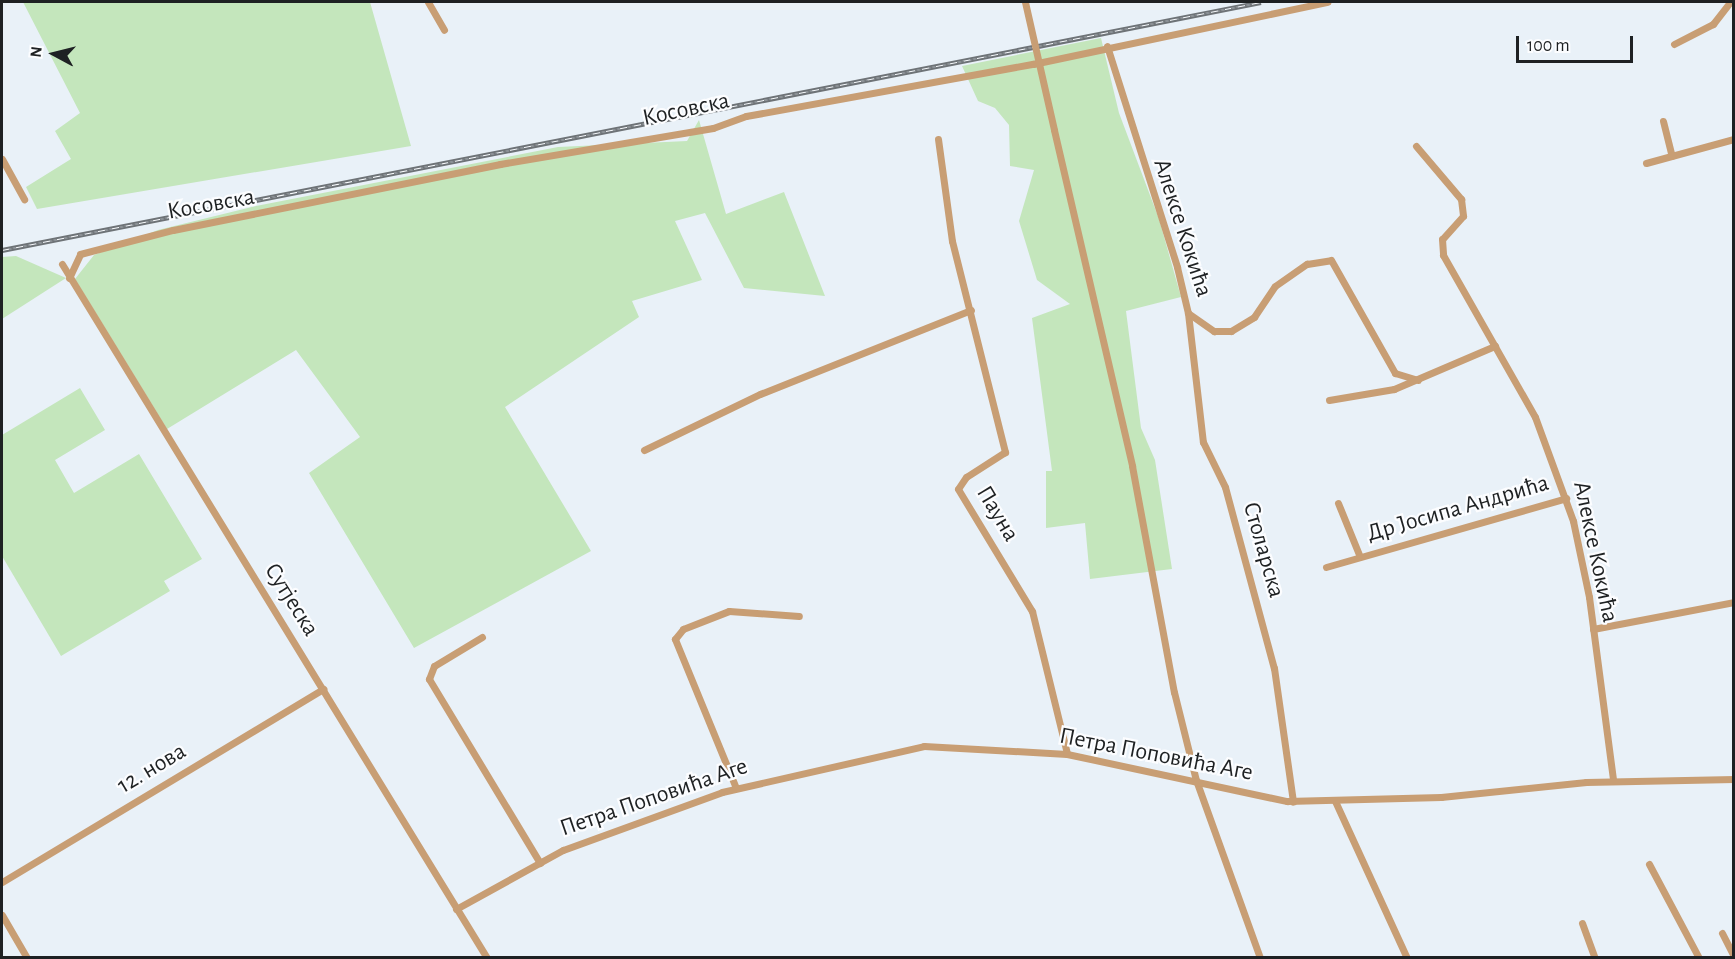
<!DOCTYPE html>
<meta charset="utf-8">
<style>
body{margin:0}
#map{position:relative;width:1735px;height:959px;overflow:hidden;background:#e9f1f8;font-family:"Alegreya Sans",sans-serif}
div>[style]{position:absolute}
.green>*{inset:0;background:#c4e6bc}
.minor>*{height:7px;margin:-3.5px;padding:0 3.5px;transform-origin:3.5px;border-radius:3.5px;background:#c89e74}
.rail>*{height:4.5px;margin-top:-2.25px;transform-origin:0;background:repeating-linear-gradient(90deg,#fcfdff 0 7px,#6e7377 0 14px);box-sizing:border-box;border-block:2px solid #6e7377}
.minor-bridge>*{height:7px;margin:-3.5px;padding:0 3.5px;transform-origin:3.5px;border-radius:3.5px;background:#c89e74}
span{translate:-50% -50%;white-space:nowrap;text-align:center;line-height:1.15;-webkit-text-stroke:4.5px #fcfdff;paint-order:stroke}
.street-label{font-size:24px;color:#1e2123}
.frame{position:absolute;inset:0;border:3px solid #1e2123;pointer-events:none}
.north{position:absolute;left:24px;top:24px;width:60px;height:60px;-webkit-text-stroke:4px #fcfdff;paint-order:stroke;rotate:277deg;font-size:16px;font-weight:700;line-height:24px;text-align:center;color:#1e2123}
.north::after{content:'';display:block;margin:auto;width:21px;height:27px;background:#1e2123;clip-path:polygon(50% 0,100% 100%,50% 72%,0 100%)}
.scale{position:absolute;left:1516px;top:36px;width:117px;height:27px;box-sizing:border-box;border:3px solid #1e2123;border-top:0;padding-left:8px;font-size:18px;line-height:21px;white-space:nowrap;color:#1e2123;-webkit-text-stroke:4px #fcfdff;paint-order:stroke}
</style>
<div id="map">
<div class="green">
<i style="clip-path:polygon(23px 2px,370px 2px,411px 146px,37px 209px,26px 187px,71px 159px,55px 131px,80px 113px)"></i>
<i style="clip-path:polygon(1101px 38px,1119px 113px,1159px 219px,1181px 297px,1126px 311px,1141px 428px,1155px 460px,1172px 569px,1090px 579px,1085px 523px,1046px 528px,1046px 471px,1052px 471px,1032px 318px,1070px 304px,1037px 280px,1019px 221px,1034px 170px,1010px 166px,1009px 125px,995px 108px,978px 101px,962px 66px)"></i>
<i style="clip-path:polygon(699px 120px,726px 214px,784px 192px,825px 296px,744px 288px,705px 213px,675px 221px,702px 280px,632px 301px,639px 317px,505px 407px,591px 551px,414px 648px,309px 473px,360px 437px,296px 350px,167px 429px,75px 279px,94px 255px,158px 230px,256px 206px,558px 147px,687px 141px)"></i>
<i style="clip-path:polygon(16px 256px,66px 278px,2px 319px,2px 257px)"></i>
<i style="clip-path:polygon(80px 388px,105px 430px,55px 460px,74px 493px,139px 454px,202px 559px,164px 581px,170px 591px,61px 656px,2px 556px,2px 435px)"></i>
</div>
<div class="minor">
<i style="left:428px;top:2px;width:32px;rotate:60deg"></i>
<i style="left:1674px;top:44px;width:44px;rotate:-27.1deg"></i>
<i style="left:1713px;top:24px;width:28px;rotate:-52deg"></i>
<i style="left:1107px;top:46px;width:232px;rotate:72.4deg"></i>
<i style="left:1177px;top:267px;width:47px;rotate:76.6deg"></i>
<i style="left:1188px;top:313px;width:130px;rotate:83.4deg"></i>
<i style="left:1203px;top:442px;width:50px;rotate:63.9deg"></i>
<i style="left:1225px;top:487px;width:188px;rotate:74.9deg"></i>
<i style="left:1274px;top:668px;width:135px;rotate:81.9deg"></i>
<i style="left:1663px;top:121px;width:36px;rotate:76deg"></i>
<i style="left:1054px;top:130px;width:345px;rotate:76.9deg"></i>
<i style="left:1132px;top:466px;width:230px;rotate:79.5deg"></i>
<i style="left:1174px;top:692px;width:91px;rotate:76deg"></i>
<i style="left:1196px;top:780px;width:189px;rotate:70.2deg"></i>
<i style="left:938px;top:139px;width:103px;rotate:82.2deg"></i>
<i style="left:952px;top:241px;width:218px;rotate:75.9deg"></i>
<i style="left:1005px;top:452px;width:46px;rotate:147.3deg"></i>
<i style="left:966px;top:477px;width:14px;rotate:124deg"></i>
<i style="left:958px;top:489px;width:143px;rotate:58.8deg"></i>
<i style="left:1032px;top:611px;width:147px;rotate:76.2deg"></i>
<i style="left:1416px;top:146px;width:70px;rotate:49.7deg"></i>
<i style="left:1461px;top:199px;width:17px;rotate:83deg"></i>
<i style="left:1463px;top:216px;width:31px;rotate:132deg"></i>
<i style="left:1442px;top:239px;width:16px;rotate:86deg"></i>
<i style="left:1443px;top:255px;width:186px;rotate:60.4deg"></i>
<i style="left:1535px;top:417px;width:111px;rotate:69.9deg"></i>
<i style="left:1573px;top:521px;width:78px;rotate:78.1deg"></i>
<i style="left:1589px;top:597px;width:185px;rotate:82.5deg"></i>
<i style="left:2px;top:159px;width:46px;rotate:61.2deg"></i>
<i style="left:1646px;top:163px;width:91px;rotate:-15.3deg"></i>
<i style="left:62px;top:264px;width:814px;rotate:58.52deg"></i>
<i style="left:69px;top:278px;width:26px;rotate:-65deg"></i>
<i style="left:80px;top:254px;width:96px;rotate:-14.5deg"></i>
<i style="left:173px;top:230px;width:334px;rotate:-11.4deg"></i>
<i style="left:500px;top:164px;width:216px;rotate:-9.6deg"></i>
<i style="left:713px;top:128px;width:35px;rotate:-20deg"></i>
<i style="left:746px;top:116px;width:292px;rotate:-10.3deg"></i>
<i style="left:1033px;top:64px;width:301px;rotate:-11.9deg"></i>
<i style="left:1188px;top:313px;width:32px;rotate:35deg"></i>
<i style="left:1214px;top:331px;width:17px"></i>
<i style="left:1231px;top:331px;width:27px;rotate:-31deg"></i>
<i style="left:1254px;top:317px;width:37px;rotate:-56deg"></i>
<i style="left:1275px;top:286px;width:39px;rotate:-35deg"></i>
<i style="left:1307px;top:264px;width:24px;rotate:-9deg"></i>
<i style="left:1331px;top:260px;width:130px;rotate:60.5deg"></i>
<i style="left:1395px;top:373px;width:24px;rotate:17deg"></i>
<i style="left:1329px;top:400px;width:66px;rotate:-9.6deg"></i>
<i style="left:1394px;top:389px;width:110px;rotate:-23.1deg"></i>
<i style="left:644px;top:450px;width:129px;rotate:-25.8deg"></i>
<i style="left:760px;top:394px;width:227px;rotate:-21.7deg"></i>
<i style="left:1338px;top:503px;width:58px;rotate:67.8deg"></i>
<i style="left:1326px;top:567px;width:250px;rotate:-16deg"></i>
<i style="left:1593px;top:629px;width:144px;rotate:-10.8deg"></i>
<i style="left:482px;top:637px;width:56px;rotate:148.9deg"></i>
<i style="left:434px;top:666px;width:14px;rotate:111deg"></i>
<i style="left:429px;top:679px;width:215px;rotate:58.9deg"></i>
<i style="left:736px;top:788px;width:161px;rotate:-112.3deg"></i>
<i style="left:675px;top:639px;width:13px;rotate:-51deg"></i>
<i style="left:683px;top:629px;width:49px;rotate:-21.4deg"></i>
<i style="left:729px;top:611px;width:70px;rotate:4.1deg"></i>
<i style="left:1335px;top:801px;width:173px;rotate:65.4deg"></i>
<i style="left:1649px;top:864px;width:106px;rotate:62deg"></i>
<i style="left:2px;top:882px;width:375px;rotate:-31deg"></i>
<i style="left:456px;top:909px;width:122px;rotate:-28.9deg"></i>
<i style="left:563px;top:850px;width:169px;rotate:-20deg"></i>
<i style="left:722px;top:792px;width:207px;rotate:-12.8deg"></i>
<i style="left:924px;top:746px;width:143px;rotate:3.2deg"></i>
<i style="left:1067px;top:754px;width:225px;rotate:12.1deg"></i>
<i style="left:1287px;top:801px;width:154px;rotate:-1.5deg"></i>
<i style="left:1441px;top:797px;width:146px;rotate:-5.9deg"></i>
<i style="left:1586px;top:782px;width:148px;rotate:-1.2deg"></i>
<i style="left:2px;top:915px;width:50px;rotate:59.8deg"></i>
<i style="left:1582px;top:923px;width:37px;rotate:70deg"></i>
<i style="left:1722px;top:933px;width:27px;rotate:63deg"></i>
</div>
<div class="rail">
<i style="left:2px;top:250px;width:1283px;rotate:-11.14deg"></i>
</div>
<div class="minor-bridge">
<i style="left:1025px;top:2px;width:131px;rotate:77.2deg"></i>
</div>
<div class="street-label">
<span style="left:686px;top:110px;rotate:-12deg">Косовска</span>
<span style="left:211px;top:205px;rotate:-10deg">Косовска</span>
<span style="left:1182px;top:228px;rotate:72deg">Алексе Кокића</span>
<span style="left:1458px;top:509px;rotate:-16deg">Др Јосипа Андрића</span>
<span style="left:997px;top:514px;rotate:59deg">Пауна</span>
<span style="left:1263px;top:550px;rotate:74deg">Столарска</span>
<span style="left:1595px;top:552px;rotate:78deg">Алексе Кокића</span>
<span style="left:291px;top:600px;rotate:58deg">Сутјеска</span>
<span style="left:1156px;top:755px;rotate:11deg">Петра Поповића Аге</span>
<span style="left:152px;top:769px;rotate:-31deg">12. нова</span>
<span style="left:654px;top:798px;rotate:-19deg">Петра Поповића Аге</span>
</div>
<div class="frame"></div>
<div class="north">N</div>
<div class="scale">100 m</div>
</div>
